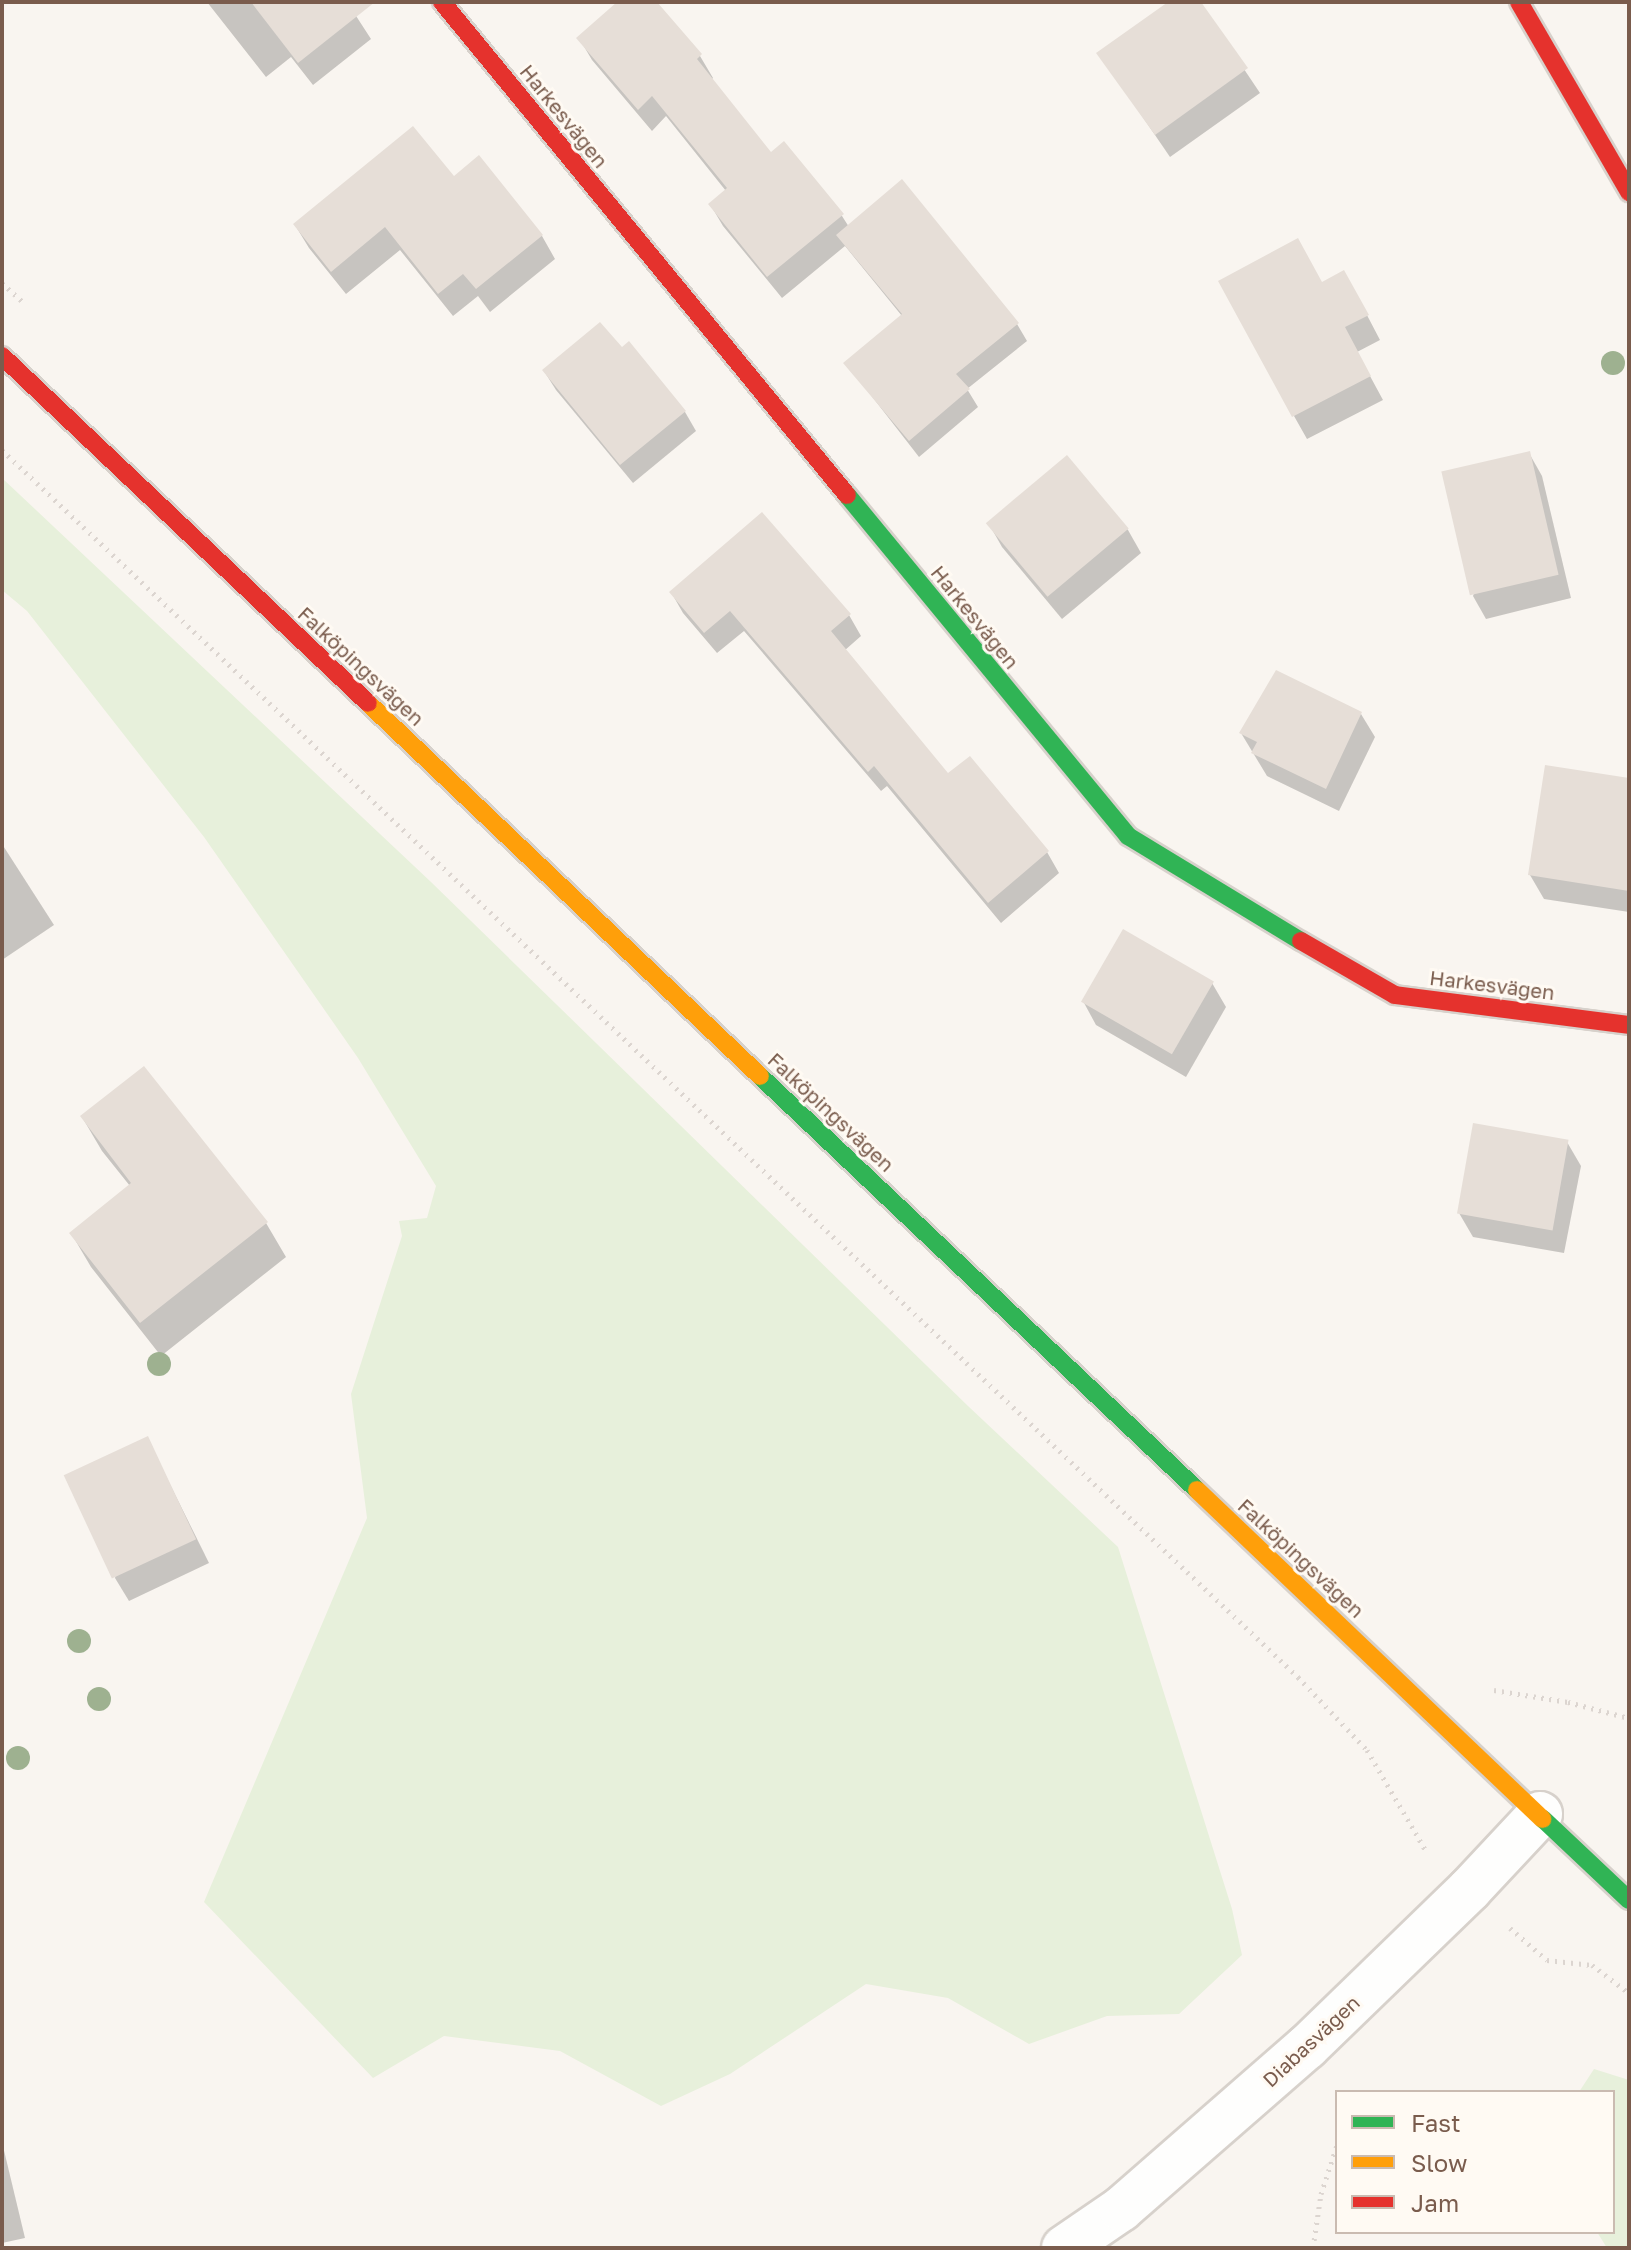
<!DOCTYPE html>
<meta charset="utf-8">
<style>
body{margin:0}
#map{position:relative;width:1631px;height:2250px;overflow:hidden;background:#f9f5f0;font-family:"Golos Text",sans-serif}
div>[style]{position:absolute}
.green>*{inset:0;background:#e7f0db}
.shadow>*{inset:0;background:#0003}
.building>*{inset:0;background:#e6ded7;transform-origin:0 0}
.path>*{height:5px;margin-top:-2.5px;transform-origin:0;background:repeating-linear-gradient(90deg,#dcd5d0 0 2px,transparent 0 8px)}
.roads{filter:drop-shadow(2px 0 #d7d1cb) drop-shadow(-2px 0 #d7d1cb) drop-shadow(0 2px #d7d1cb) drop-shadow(0 -2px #d7d1cb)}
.street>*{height:44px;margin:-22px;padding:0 22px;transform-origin:22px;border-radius:22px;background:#fefefd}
.fast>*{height:18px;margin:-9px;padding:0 9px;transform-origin:9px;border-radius:9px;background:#30b455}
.slow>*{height:18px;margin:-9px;padding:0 9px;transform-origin:9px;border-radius:9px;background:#ff9f0a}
.jam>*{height:18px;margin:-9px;padding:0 9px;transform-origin:9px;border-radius:9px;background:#e5322d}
.trees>*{width:24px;height:24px;margin:-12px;border-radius:50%;background:#9eb190}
span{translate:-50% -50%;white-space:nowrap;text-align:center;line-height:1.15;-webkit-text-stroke:6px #fffaf3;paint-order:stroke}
.street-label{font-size:20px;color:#7a5c4d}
.frame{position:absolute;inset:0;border:4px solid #7a5c4d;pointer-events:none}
.legend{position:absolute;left:1335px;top:2090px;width:280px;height:144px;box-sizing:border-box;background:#fffaf3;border:2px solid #cabbb1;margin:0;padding:10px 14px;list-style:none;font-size:24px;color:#7a5c4d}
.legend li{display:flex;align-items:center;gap:16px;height:40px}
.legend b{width:40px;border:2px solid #cabbb1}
</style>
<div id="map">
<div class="green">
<i style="clip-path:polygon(2px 478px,431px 882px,968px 1406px,1118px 1547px,1232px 1909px,1242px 1955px,1179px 2014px,1107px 2016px,1029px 2044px,948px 1998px,866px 1984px,730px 2074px,661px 2106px,560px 2051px,444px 2036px,373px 2078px,204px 1902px,367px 1518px,351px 1394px,402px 1236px,399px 1221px,427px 1218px,436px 1186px,358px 1058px,204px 837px,27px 611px,2px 590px)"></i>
<i style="clip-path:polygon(1594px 2069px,1629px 2080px,1629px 2248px,1607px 2248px,1597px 2232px,1613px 2232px,1613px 2092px,1579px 2092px)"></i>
</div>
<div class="shadow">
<i style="clip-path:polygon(207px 2px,347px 2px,371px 39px,313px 85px,291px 57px,266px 77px)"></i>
<i style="clip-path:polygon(620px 2px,654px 2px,700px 56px,713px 78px,711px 80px,771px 155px,842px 216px,849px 227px,1017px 324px,1027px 341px,967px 389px,978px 407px,919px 457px,846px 363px,902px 316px,845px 246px,782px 298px,723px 226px,710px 204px,726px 191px,666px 116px,652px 131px,592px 60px,579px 38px)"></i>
<i style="clip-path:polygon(1171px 2px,1199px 2px,1260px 93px,1170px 157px,1099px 53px)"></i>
<i style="clip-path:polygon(453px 179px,542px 236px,555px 259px,490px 312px,478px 296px,453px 316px,400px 250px,346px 294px,309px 248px,295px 225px)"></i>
<i style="clip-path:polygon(1322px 284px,1357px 296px,1380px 340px,1357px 352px,1383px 400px,1307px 439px,1294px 416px)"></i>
<i style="clip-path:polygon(621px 350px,685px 412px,696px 431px,633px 483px,556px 390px,544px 371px)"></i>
<i style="clip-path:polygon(1529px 453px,1542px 476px,1571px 598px,1486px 619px,1473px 596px)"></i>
<i style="clip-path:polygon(1067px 457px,1128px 530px,1141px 553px,1062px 619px,1002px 547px,989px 524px)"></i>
<i style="clip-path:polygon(671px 592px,849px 615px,861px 636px,844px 651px,948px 776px,1047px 852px,1059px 873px,1001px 923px,887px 786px,881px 791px,744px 631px,717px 653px,683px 613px)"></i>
<i style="clip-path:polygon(1361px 714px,1375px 737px,1339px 811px,1267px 776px,1241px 733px)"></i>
<i style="clip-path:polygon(1629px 780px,1629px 912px,1544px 899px,1530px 875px)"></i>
<i style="clip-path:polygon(2px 844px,54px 925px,2px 960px)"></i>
<i style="clip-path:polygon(1212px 983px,1226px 1007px,1186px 1077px,1096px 1025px,1083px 1001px)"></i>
<i style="clip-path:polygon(144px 1068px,266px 1223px,286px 1257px,161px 1356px,91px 1267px,71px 1233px,130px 1186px,102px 1151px,82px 1117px)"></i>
<i style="clip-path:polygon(1567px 1142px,1581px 1166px,1564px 1253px,1473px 1237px,1459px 1213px)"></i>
<i style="clip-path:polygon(147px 1438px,209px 1563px,129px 1601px,115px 1578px)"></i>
<i style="clip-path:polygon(2px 2142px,25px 2238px,2px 2243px)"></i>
</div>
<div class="building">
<i style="clip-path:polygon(251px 2px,375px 2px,298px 63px)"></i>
<i style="clip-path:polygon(617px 2px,657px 2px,702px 54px,697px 59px,771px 152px,784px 141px,844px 214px,767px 277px,708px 204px,727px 188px,652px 96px,638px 110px,576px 38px)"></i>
<i style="clip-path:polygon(1168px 2px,1201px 2px,1248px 68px,1155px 135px,1096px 53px)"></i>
<i style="clip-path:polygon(413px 126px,454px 176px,479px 155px,543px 235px,476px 289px,463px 274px,438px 294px,385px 227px,331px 272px,293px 224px)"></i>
<i style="clip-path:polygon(902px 179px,1019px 323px,956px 374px,970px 389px,909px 441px,843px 363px,902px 314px,836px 235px)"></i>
<i style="clip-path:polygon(1298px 238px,1322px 282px,1344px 270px,1369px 315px,1345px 327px,1371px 376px,1292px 417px,1218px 281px)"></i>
<i style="clip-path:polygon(600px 322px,622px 347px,629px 341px,686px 411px,620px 465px,542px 370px)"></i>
<i style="left:1530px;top:451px;width:127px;height:91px;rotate:77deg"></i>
<i style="left:1067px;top:455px;width:96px;height:106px;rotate:50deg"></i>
<i style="clip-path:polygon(762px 512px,851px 614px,831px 631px,948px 773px,970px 756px,1049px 851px,988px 903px,874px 766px,868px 772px,730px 611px,704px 633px,669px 592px)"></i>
<i style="clip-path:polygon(1276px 670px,1362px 712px,1326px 789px,1251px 753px,1257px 742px,1239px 733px)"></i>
<i style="clip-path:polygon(1545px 765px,1629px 778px,1629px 891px,1528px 875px)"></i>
<i style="left:1123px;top:929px;width:105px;height:84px;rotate:30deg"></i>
<i style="clip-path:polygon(144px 1066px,268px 1222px,140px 1323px,69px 1233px,131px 1183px,80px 1116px)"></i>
<i style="left:1473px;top:1123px;width:97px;height:92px;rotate:10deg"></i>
<i style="left:148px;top:1436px;width:114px;height:93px;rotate:65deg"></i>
</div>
<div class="path">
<i style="left:2px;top:283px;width:27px;rotate:42deg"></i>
<i style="left:2px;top:450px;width:1785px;rotate:43.43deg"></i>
<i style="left:1298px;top:1677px;width:100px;rotate:46.6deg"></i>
<i style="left:1367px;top:1750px;width:117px;rotate:59.7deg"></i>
<i style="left:1494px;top:1690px;width:75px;rotate:9.2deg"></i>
<i style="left:1568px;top:1702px;width:63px;rotate:14.7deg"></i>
<i style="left:1510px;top:1928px;width:49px;rotate:40.9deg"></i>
<i style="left:1547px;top:1960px;width:45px;rotate:6.3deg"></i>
<i style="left:1592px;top:1965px;width:46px;rotate:37.1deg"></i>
<i style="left:1313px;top:2248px;width:55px;rotate:-81.6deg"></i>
<i style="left:1321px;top:2194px;width:52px;rotate:-71.9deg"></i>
</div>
<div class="roads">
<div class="street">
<i style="left:1064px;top:2248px;width:69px;rotate:-34.4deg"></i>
<i style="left:1121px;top:2209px;width:247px;rotate:-41.1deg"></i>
<i style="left:1307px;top:2047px;width:226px;rotate:-44.1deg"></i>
<i style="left:1469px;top:1890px;width:104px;rotate:-46.9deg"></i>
</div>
<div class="fast">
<i style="left:847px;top:495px;width:442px;rotate:50.5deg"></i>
<i style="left:1128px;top:836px;width:202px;rotate:31.3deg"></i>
<i style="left:760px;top:1076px;width:602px;rotate:43.45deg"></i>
<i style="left:1543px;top:1819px;width:118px;rotate:43.3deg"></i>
</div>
<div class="slow">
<i style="left:368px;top:703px;width:541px;rotate:43.58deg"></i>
<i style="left:1197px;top:1490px;width:477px;rotate:43.6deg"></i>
</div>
<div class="jam">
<i style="left:442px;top:2px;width:638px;rotate:50.6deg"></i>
<i style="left:1519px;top:2px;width:220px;rotate:59.9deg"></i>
<i style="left:2px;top:356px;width:504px;rotate:43.47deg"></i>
<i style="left:1301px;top:941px;width:108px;rotate:29.9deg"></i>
<i style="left:1395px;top:995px;width:236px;rotate:7.3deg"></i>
</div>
</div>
<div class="trees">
<i style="left:1613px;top:363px"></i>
<i style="left:159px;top:1364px"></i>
<i style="left:79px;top:1641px"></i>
<i style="left:99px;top:1699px"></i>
<i style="left:18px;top:1758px"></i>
</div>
<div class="street-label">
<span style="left:564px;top:116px;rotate:51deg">Harkesvägen</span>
<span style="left:975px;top:617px;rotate:51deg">Harkesvägen</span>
<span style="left:361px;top:666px;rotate:43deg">Falköpingsvägen</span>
<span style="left:1492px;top:985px;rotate:7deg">Harkesvägen</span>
<span style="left:831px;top:1112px;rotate:43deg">Falköpingsvägen</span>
<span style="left:1301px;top:1558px;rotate:43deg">Falköpingsvägen</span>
<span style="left:1311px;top:2041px;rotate:-43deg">Diabasvägen</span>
</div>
<div class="frame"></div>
<ul class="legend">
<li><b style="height:10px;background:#30b455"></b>Fast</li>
<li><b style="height:10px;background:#ff9f0a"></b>Slow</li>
<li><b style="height:10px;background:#e5322d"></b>Jam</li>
</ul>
</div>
